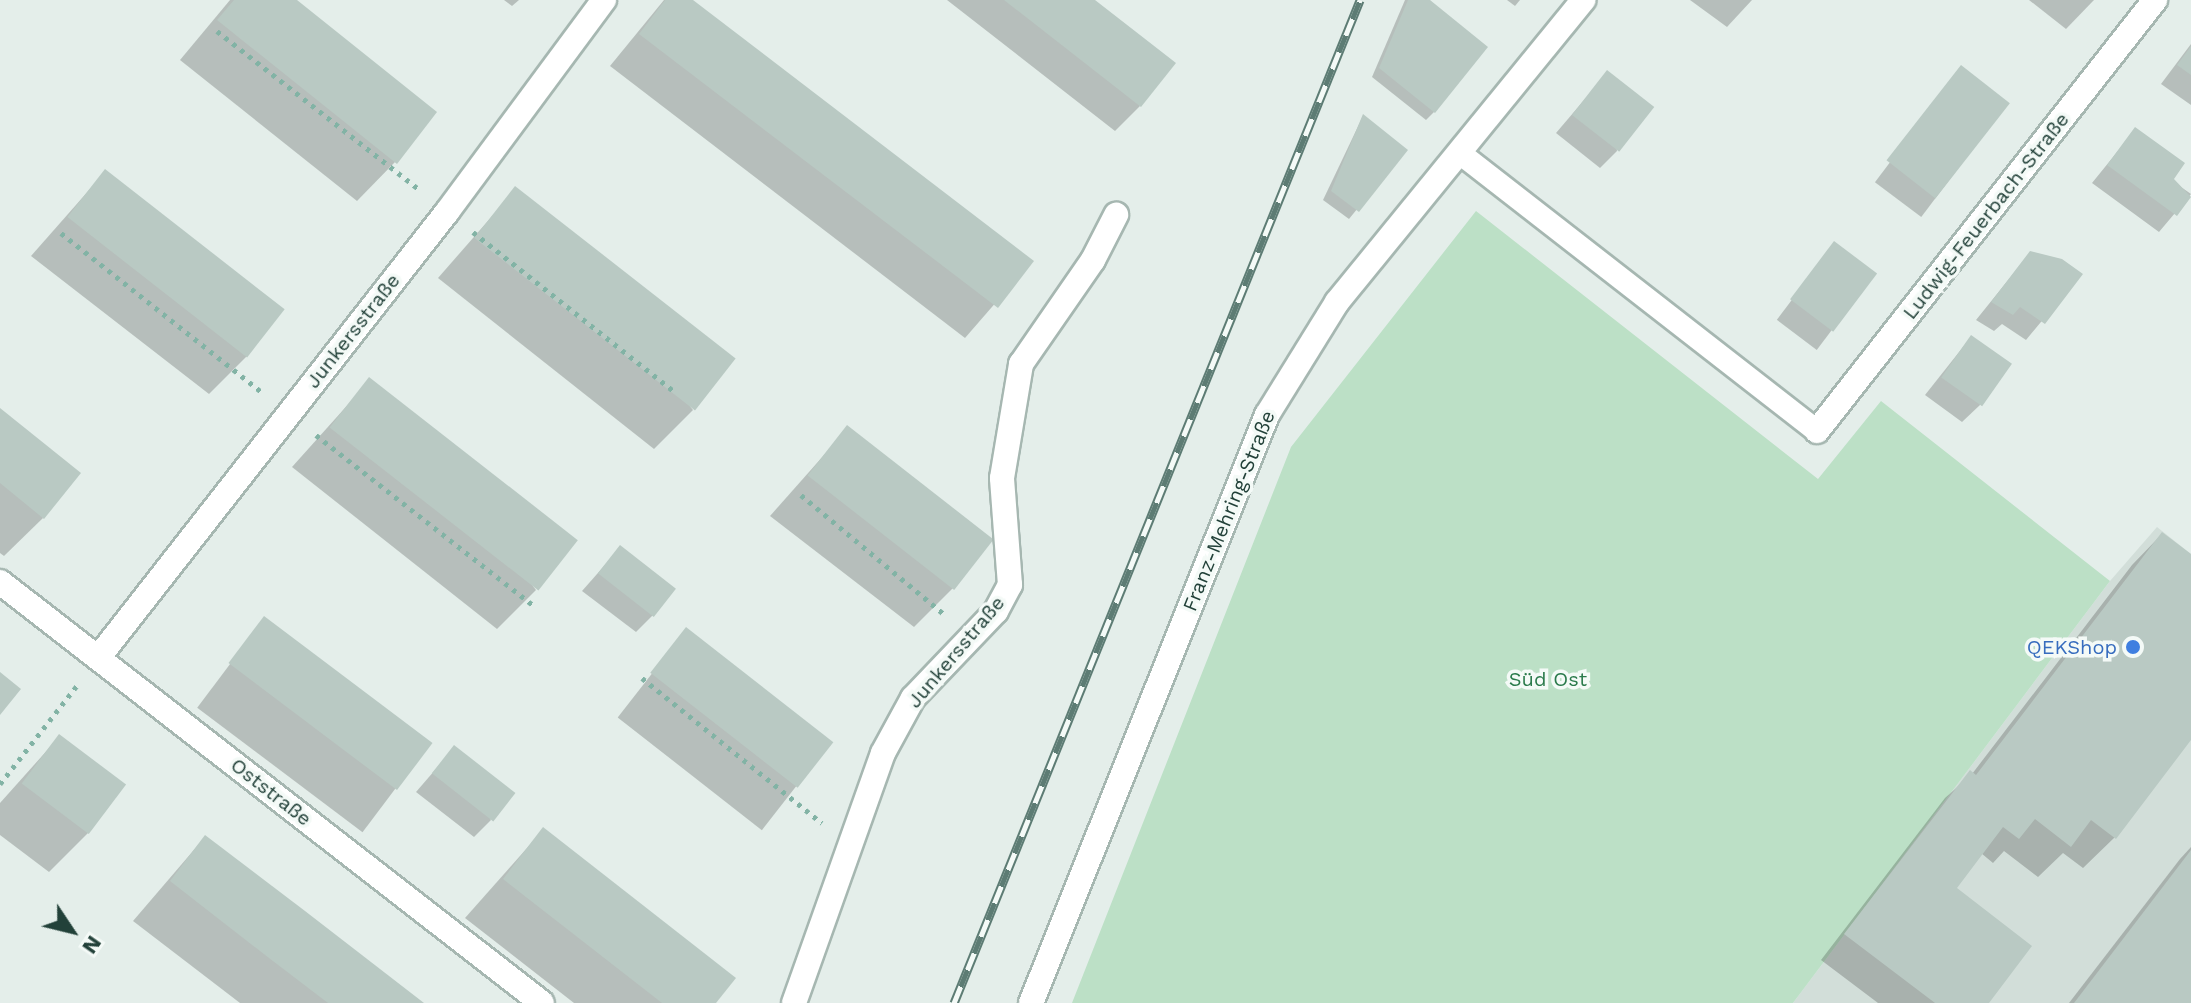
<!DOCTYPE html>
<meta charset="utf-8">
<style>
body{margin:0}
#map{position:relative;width:2191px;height:1003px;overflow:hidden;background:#e4eeea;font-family:"Work Sans",sans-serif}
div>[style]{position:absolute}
.built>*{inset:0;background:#d2ded9}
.green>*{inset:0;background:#bce0c6}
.shadow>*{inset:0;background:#0003;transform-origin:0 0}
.building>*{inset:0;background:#b9c9c3;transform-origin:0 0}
.path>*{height:5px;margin-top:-2.5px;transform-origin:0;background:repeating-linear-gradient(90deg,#82b3a5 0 4px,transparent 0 10px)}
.roads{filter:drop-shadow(2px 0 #a6b7b1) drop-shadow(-2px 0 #a6b7b1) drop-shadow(0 2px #a6b7b1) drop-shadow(0 -2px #a6b7b1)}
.service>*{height:22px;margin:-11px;padding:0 11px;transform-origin:11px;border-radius:11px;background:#fff}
.minor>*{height:24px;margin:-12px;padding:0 12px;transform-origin:12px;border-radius:12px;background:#fff}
.rail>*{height:9px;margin-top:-4.5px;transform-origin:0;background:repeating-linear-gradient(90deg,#f4faf7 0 18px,#5d7c74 0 36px);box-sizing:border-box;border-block:2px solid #5d7c74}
.dots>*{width:22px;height:22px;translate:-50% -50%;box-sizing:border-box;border:4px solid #f4faf7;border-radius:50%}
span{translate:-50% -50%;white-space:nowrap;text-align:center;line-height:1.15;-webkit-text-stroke:7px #f4faf7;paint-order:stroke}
.street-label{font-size:20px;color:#224139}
.shop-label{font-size:20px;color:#366cbe}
.right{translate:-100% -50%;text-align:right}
.park-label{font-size:20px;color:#2a7a4b}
.north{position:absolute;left:32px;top:891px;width:80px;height:80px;-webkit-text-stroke:6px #f4faf7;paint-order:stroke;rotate:125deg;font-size:22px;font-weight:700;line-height:32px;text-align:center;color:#224139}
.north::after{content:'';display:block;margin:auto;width:28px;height:36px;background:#224139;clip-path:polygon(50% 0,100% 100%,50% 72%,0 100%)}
</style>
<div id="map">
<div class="built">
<i style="clip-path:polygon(2157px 527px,2191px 554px,2191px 1003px,1793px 1003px,2110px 581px)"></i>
</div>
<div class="green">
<i style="clip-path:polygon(1476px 211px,1818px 479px,1881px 401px,2110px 581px,1793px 1003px,1072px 1003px,1291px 447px)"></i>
</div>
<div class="shadow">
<i style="clip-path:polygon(230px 0,294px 0,395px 162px,357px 201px,180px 60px)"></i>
<i style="clip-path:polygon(504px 0,519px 0,512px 6px)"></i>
<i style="clip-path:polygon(664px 0,690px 0,1032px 261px,965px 338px,610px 66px)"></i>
<i style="clip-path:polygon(947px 0,1092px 0,1140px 106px,1115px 131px)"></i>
<i style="clip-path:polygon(1405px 0,1426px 0,1434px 112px,1426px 120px,1372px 77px)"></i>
<i style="clip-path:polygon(1507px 0,1520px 0,1515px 6px)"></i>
<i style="clip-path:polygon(1690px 0,1752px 0,1727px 27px)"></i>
<i style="clip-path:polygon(2029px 0,2094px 0,2066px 29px)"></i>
<i style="clip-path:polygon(2191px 44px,2191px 105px,2161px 84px)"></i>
<i style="left:1961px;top:68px;width:58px;height:143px;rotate:37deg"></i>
<i style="clip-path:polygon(1608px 72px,1617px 151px,1600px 168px,1556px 133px)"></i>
<i style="clip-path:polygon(1363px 116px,1405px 150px,1349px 219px,1323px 200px)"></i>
<i style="clip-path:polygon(2135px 130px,2171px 180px,2191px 194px,2159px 232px,2092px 183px)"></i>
<i style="clip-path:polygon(105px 172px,248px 355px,209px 394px,31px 256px)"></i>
<i style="clip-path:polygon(516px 189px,693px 410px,654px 449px,438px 278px)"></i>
<i style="left:1834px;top:244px;width:50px;height:95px;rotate:37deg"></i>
<i style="clip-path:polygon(2030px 253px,2080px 275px,2026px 340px,2002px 324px,1994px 331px,1976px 320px)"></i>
<i style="clip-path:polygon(1971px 337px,1980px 405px,1962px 422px,1925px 395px)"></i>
<i style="clip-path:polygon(370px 380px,536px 590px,497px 629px,292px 467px)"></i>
<i style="clip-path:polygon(0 411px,43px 518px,4px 556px,0 553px)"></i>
<i style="clip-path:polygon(848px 428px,953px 588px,914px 627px,770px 516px)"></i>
<i style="clip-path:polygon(2162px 534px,2191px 556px,2191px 737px,2114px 838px,2083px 868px,2063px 853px,2038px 877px,2004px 851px,1993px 863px,1981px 853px,1954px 888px,1987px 1003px,1878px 1003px,1821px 960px,1945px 798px,1972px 774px,2132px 565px)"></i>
<i style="clip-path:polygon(620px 548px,653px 615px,636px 632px,582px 591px)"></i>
<i style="left:264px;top:619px;width:207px;height:111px;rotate:37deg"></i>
<i style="left:686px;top:630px;width:183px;height:111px;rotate:38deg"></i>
<i style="clip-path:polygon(59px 737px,88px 833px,49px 872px,0 835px,0 803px)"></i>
<i style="clip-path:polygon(454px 748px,491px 820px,474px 837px,416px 792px)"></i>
<i style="clip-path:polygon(543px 830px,714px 1003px,574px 1003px,465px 918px)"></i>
<i style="clip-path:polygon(205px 837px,420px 1003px,240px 1003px,133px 921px)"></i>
<i style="clip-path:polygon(2191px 847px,2191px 1003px,2069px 1003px,2180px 859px)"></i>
</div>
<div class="building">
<i style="clip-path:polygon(234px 0,297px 0,437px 112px,397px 164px,217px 20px)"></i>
<i style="clip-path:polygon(665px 0,693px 0,1034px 261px,998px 308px,639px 34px)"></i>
<i style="clip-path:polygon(1004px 0,1095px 0,1176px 63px,1141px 107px)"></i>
<i style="clip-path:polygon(1408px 0,1430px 0,1488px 47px,1435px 113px,1379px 68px)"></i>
<i style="clip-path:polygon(2191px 46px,2191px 75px,2177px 65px)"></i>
<i style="left:1961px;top:65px;width:62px;height:121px;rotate:38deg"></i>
<i style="left:1607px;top:70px;width:60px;height:57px;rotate:38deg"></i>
<i style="clip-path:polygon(1363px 114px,1408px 150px,1359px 212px,1331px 191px)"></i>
<i style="clip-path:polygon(2135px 127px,2185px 163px,2174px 179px,2191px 197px,2177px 216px,2107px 165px)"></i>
<i style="left:105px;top:169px;width:228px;height:61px;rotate:38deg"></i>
<i style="left:515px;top:186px;width:280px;height:66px;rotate:38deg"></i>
<i style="left:1834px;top:241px;width:54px;height:73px;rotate:37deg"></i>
<i style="clip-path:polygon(2030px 251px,2062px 259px,2083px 274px,2045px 324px,2020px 307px,2013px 315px,1991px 302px)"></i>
<i style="left:1971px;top:335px;width:50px;height:52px;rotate:35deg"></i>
<i style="left:369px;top:377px;width:265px;height:64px;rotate:38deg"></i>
<i style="clip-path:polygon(0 408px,81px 473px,44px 519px,0 483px)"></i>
<i style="left:847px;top:425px;width:186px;height:64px;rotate:38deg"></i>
<i style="clip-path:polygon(2162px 532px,2191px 554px,2191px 740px,2116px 839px,2091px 820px,2071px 847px,2035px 819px,2019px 839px,2003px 827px,1957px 888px,2032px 946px,1989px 1003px,1935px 1003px,1844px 934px,1970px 770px,1976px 775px)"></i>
<i style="left:620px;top:545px;width:71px;height:36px;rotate:38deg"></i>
<i style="left:264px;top:616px;width:211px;height:59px;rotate:37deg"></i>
<i style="left:686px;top:627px;width:187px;height:58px;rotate:38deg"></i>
<i style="clip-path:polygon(0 672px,21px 689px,0 715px)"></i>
<i style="left:59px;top:734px;width:84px;height:62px;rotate:37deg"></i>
<i style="left:454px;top:745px;width:78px;height:36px;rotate:38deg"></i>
<i style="clip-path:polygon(543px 827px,736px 978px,716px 1003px,662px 1003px,503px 879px)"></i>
<i style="clip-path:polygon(205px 835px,305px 911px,424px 1003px,328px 1003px,269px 958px,170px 881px)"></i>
<i style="clip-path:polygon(2191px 850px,2191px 1003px,2074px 1003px)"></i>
</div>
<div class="path">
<i style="left:217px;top:31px;width:259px;rotate:38.1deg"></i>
<i style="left:473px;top:232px;width:258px;rotate:38.4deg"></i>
<i style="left:61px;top:233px;width:259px;rotate:38.4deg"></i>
<i style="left:316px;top:435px;width:276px;rotate:38.1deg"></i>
<i style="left:801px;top:495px;width:189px;rotate:39.8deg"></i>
<i style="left:642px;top:678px;width:231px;rotate:38.9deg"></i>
<i style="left:0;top:784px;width:127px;rotate:-52deg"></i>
</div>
<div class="roads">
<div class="service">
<i style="left:1461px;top:154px;width:451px;rotate:37.9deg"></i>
</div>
<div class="minor">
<i style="left:1817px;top:431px;width:548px;rotate:-51.9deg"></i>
<i style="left:0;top:582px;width:686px;rotate:37.84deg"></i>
<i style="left:98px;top:658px;width:566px;rotate:-51.96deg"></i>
<i style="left:447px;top:212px;width:264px;rotate:-53.5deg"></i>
<i style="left:794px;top:1003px;width:265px;rotate:-70.4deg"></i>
<i style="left:883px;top:753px;width:63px;rotate:-61.4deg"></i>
<i style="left:913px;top:698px;width:120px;rotate:-46.3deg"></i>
<i style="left:996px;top:611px;width:30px;rotate:-62deg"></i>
<i style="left:1010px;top:585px;width:107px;rotate:-94.3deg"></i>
<i style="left:1002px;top:478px;width:116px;rotate:-80.5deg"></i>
<i style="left:1021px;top:364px;width:126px;rotate:-55.3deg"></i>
<i style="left:1093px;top:260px;width:51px;rotate:-62.9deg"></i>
<i style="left:1031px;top:1003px;width:634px;rotate:-68.13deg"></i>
<i style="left:1267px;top:415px;width:133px;rotate:-58.2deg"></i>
<i style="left:1337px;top:302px;width:390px;rotate:-50.8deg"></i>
</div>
</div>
<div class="rail">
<i style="left:954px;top:1003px;width:1082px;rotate:-67.96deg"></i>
</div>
<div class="dots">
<i style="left:2133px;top:647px;background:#3f7fe0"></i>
</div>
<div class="street-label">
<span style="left:1986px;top:216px;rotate:-52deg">Ludwig-Feuerbach-Straße</span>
<span style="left:353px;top:331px;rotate:-52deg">Junkersstraße</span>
<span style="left:1229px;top:511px;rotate:-68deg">Franz-Mehring-Straße</span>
<span style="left:956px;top:652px;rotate:-50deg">Junkersstraße</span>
<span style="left:271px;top:792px;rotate:38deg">Oststraße</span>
</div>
<div class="shop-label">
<span class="right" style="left:2117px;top:647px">QEKShop</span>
</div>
<div class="park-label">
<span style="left:1548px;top:679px">Süd Ost</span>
</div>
<div class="north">N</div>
</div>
